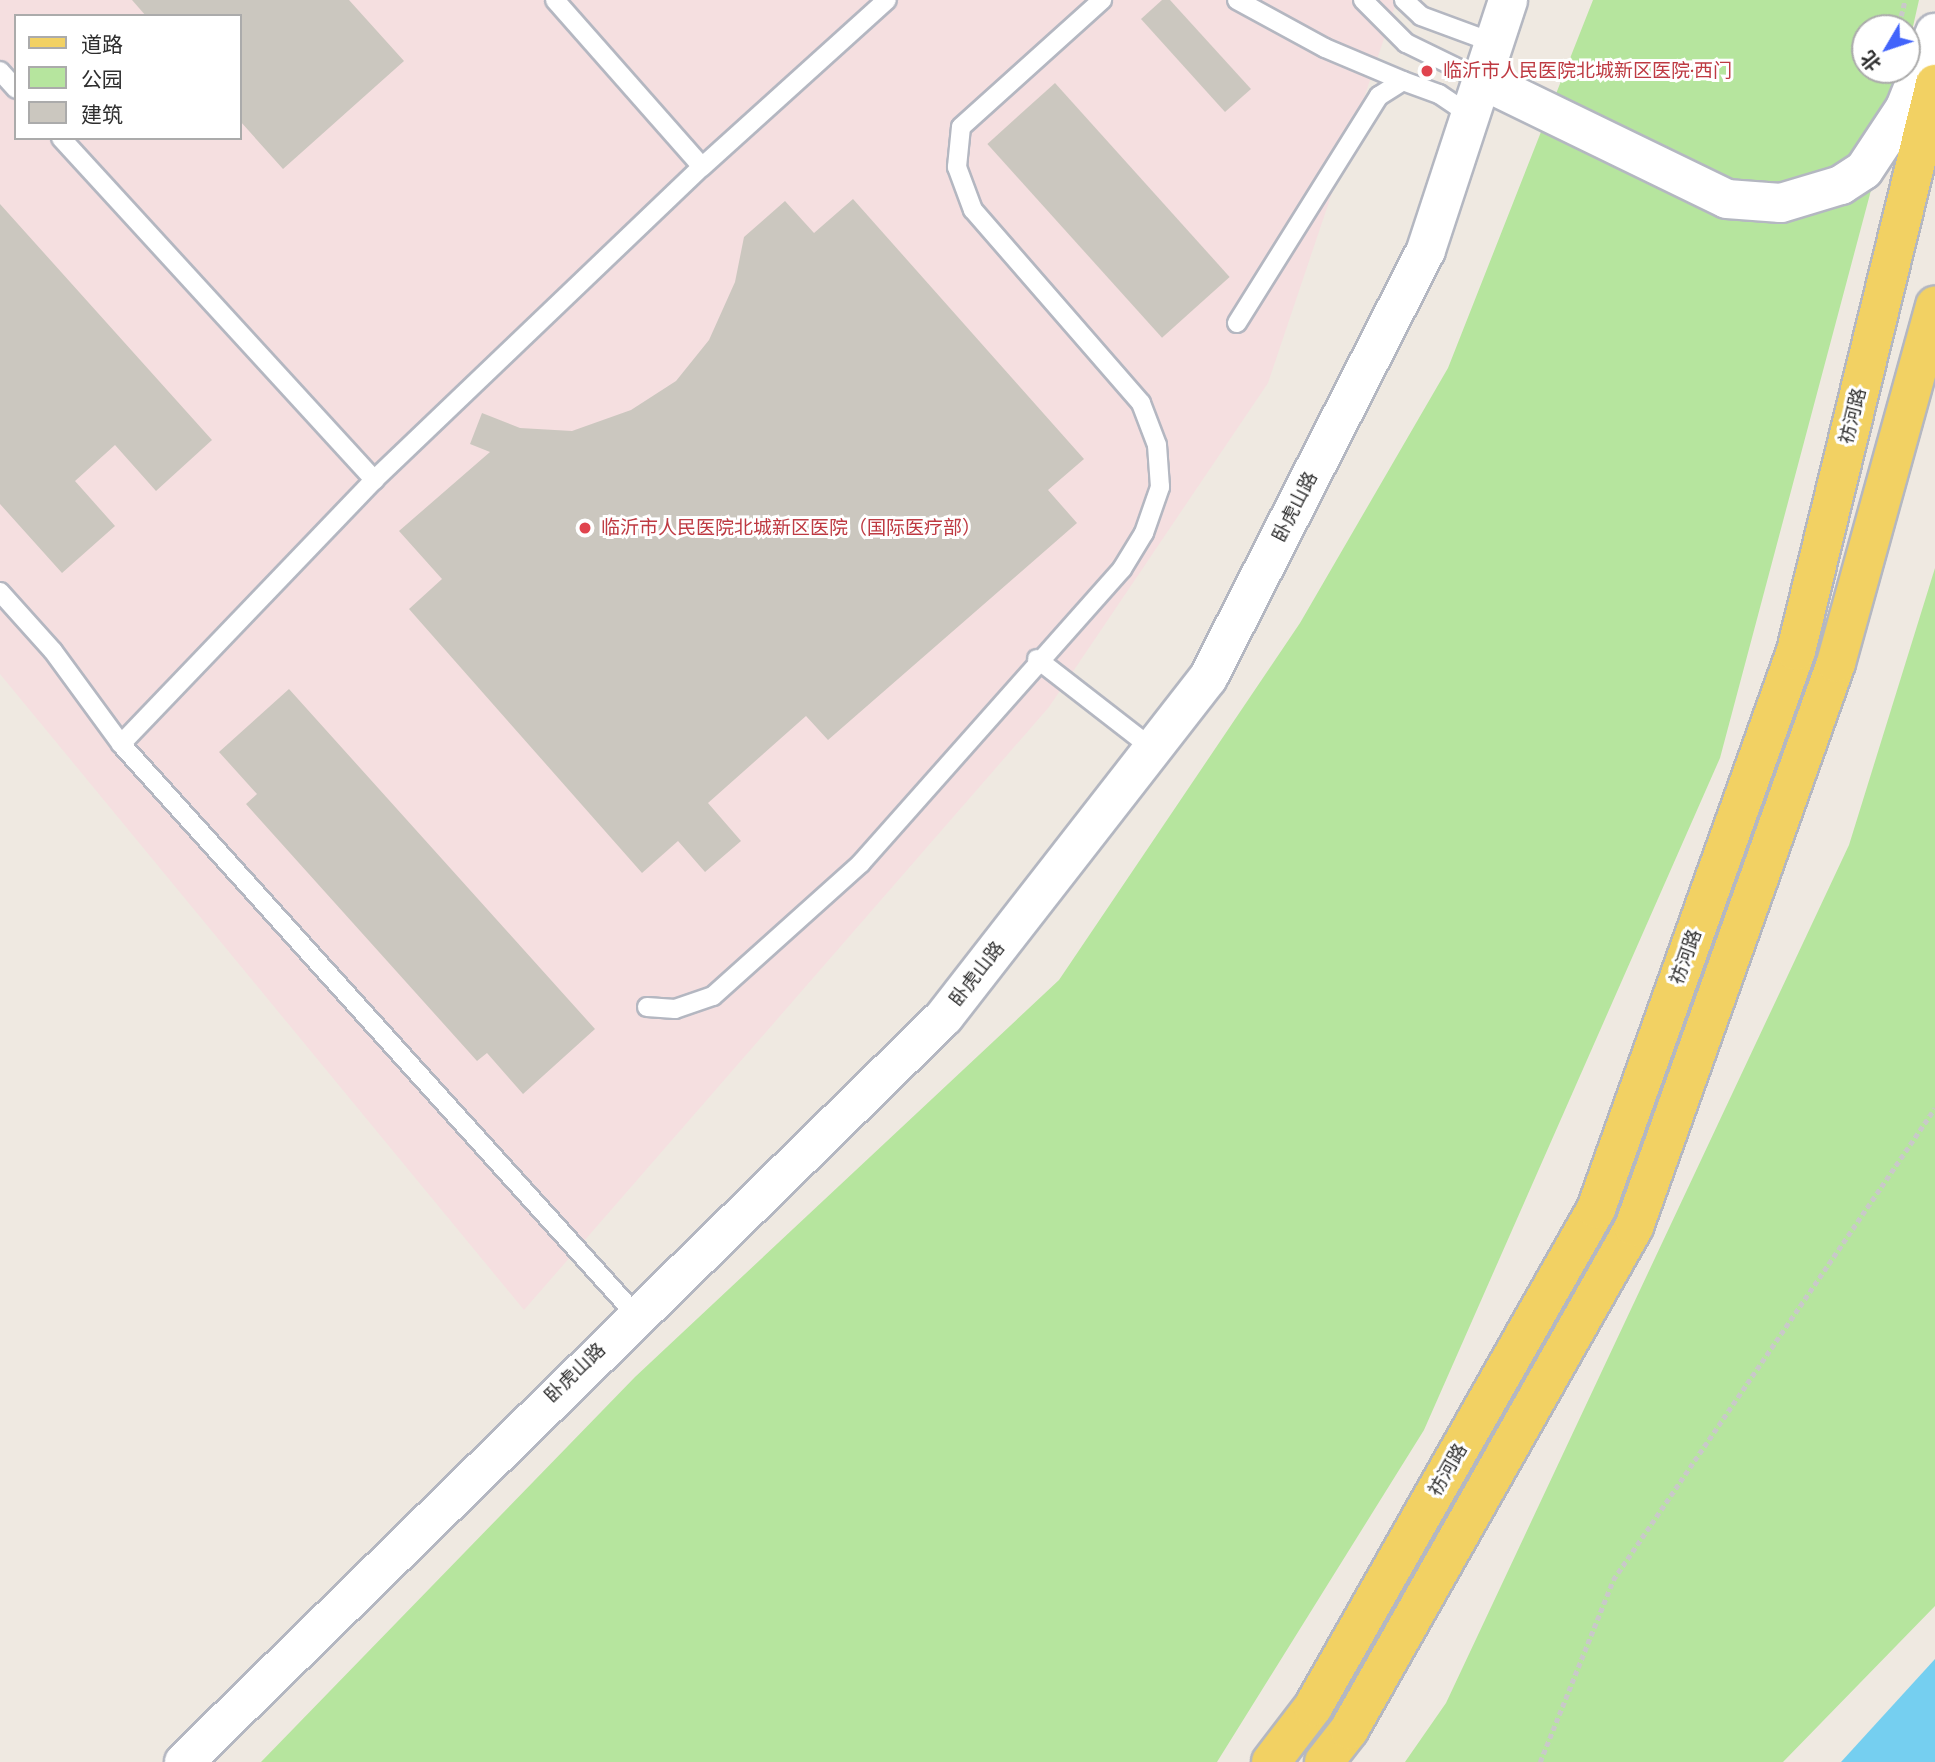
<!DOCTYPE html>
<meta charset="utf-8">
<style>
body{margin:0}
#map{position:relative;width:1935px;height:1762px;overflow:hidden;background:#efe9e1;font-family:"Fira Sans Condensed","Noto Sans SC",sans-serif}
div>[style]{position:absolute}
.medical>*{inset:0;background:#f5dfe0}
.green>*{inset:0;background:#b6e59e}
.water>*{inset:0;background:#75cff0}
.building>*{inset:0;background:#cbc7bf;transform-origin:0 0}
.path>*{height:4.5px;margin-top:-2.25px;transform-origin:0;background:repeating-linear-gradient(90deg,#c9c9c9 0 5px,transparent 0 8.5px)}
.roads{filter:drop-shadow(2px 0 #b4b7c1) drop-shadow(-2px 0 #b4b7c1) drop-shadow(0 2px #b4b7c1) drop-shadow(0 -2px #b4b7c1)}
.lane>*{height:18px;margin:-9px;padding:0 9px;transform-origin:9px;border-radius:9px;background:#fff}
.secondary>*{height:38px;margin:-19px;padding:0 19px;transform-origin:19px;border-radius:19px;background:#fff}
.primary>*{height:38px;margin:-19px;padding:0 19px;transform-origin:19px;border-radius:19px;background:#f2d163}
.dots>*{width:19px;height:19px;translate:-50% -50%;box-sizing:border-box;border:4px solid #fff;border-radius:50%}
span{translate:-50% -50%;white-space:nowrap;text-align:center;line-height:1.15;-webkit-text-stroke:6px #fff;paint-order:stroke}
.health-label{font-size:19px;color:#be3a42}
.left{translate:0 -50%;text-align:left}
.street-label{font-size:19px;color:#2e2e2e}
.legend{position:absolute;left:14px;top:14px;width:228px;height:126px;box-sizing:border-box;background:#fff;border:2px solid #ababab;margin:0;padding:9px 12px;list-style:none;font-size:21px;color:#2e2e2e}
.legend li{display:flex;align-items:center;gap:14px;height:35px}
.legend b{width:35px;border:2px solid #ababab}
.north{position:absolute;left:1851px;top:14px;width:70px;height:70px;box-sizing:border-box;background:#fff;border:2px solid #ababab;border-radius:50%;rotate:231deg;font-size:19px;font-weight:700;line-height:28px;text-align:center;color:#2e2e2e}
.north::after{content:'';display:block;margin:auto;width:24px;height:32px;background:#4264fb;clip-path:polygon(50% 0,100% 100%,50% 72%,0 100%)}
</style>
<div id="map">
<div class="medical">
<i style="clip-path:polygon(evenodd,0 0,1397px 0,1268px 383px,1049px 707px,524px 1310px,0 674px,0 0,16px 16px,240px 16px,240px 138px,16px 138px,16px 16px)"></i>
</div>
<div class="green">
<i style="clip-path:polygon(1593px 0,1919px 0,1907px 53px,1907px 28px,1865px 28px,1865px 70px,1903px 70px,1720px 758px,1424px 1430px,1217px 1762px,261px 1762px,635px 1377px,1059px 980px,1300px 623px,1448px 368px)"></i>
<i style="clip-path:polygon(1935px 568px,1935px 1606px,1783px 1762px,1405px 1762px,1446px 1703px,1849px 845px)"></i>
</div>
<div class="water">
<i style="clip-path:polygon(1935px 1659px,1935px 1762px,1841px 1762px)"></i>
</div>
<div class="building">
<i style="clip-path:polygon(132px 0,349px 0,404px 61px,283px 169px,240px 121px,240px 16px,146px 16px)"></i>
<i style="clip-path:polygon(1162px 0,1170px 0,1251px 89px,1225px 112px,1141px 19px)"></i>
<i style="left:1055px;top:83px;width:261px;height:91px;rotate:48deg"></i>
<i style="clip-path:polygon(853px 199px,1084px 459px,1048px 490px,1077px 523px,828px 740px,806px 716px,708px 803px,741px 841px,705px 872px,678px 841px,642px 873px,409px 609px,442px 579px,399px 531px,490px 452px,470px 444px,482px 413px,520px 428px,572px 431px,631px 410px,676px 381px,709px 340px,735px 282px,744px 237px,785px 201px,814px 233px)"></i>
<i style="clip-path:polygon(0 204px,212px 440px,156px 491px,115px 445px,75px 481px,115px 526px,62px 573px,0 504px)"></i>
<i style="clip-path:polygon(289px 689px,595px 1029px,523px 1094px,487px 1053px,477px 1061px,246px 804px,257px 794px,219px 752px)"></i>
</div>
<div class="path">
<i style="left:1901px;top:16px;width:16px;rotate:-76deg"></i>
<i style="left:1540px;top:1762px;width:196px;rotate:-68.1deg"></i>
<i style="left:1613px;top:1580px;width:571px;rotate:-55.7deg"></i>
</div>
<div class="roads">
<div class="lane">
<i style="left:555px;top:0;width:222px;rotate:48.6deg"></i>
<i style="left:1237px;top:0;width:100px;rotate:28.6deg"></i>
<i style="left:1325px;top:48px;width:85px;rotate:22.9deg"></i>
<i style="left:1363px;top:0;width:61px;rotate:45deg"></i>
<i style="left:1406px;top:43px;width:85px;rotate:26deg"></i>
<i style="left:1404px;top:0;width:23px;rotate:43deg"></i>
<i style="left:1421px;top:16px;width:78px;rotate:20.3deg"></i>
<i style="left:0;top:71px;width:24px;rotate:48deg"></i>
<i style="left:61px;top:138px;width:464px;rotate:47.5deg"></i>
<i style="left:1237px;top:323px;width:268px;rotate:-58deg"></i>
<i style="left:1379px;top:96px;width:28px;rotate:-32deg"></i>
<i style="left:1403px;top:81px;width:38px;rotate:20deg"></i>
<i style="left:1439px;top:94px;width:37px;rotate:34deg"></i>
<i style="left:0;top:592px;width:79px;rotate:48.1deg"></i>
<i style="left:53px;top:651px;width:115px;rotate:53.8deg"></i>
<i style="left:121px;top:744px;width:769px;rotate:47.95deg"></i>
<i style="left:1037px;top:659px;width:147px;rotate:37.8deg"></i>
<i style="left:121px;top:744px;width:366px;rotate:-46.2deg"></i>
<i style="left:374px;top:480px;width:453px;rotate:-43.7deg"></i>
<i style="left:702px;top:167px;width:249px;rotate:-42.1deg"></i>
<i style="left:647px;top:1007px;width:28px;rotate:4deg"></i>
<i style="left:675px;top:1009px;width:40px;rotate:-18.9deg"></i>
<i style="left:713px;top:996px;width:199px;rotate:-41.9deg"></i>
<i style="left:861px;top:863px;width:393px;rotate:-48.4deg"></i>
<i style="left:1122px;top:569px;width:42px;rotate:-58.6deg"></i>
<i style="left:1144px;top:533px;width:49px;rotate:-70.8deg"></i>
<i style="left:1160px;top:487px;width:42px;rotate:-94.1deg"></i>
<i style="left:1157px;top:445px;width:45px;rotate:-110.9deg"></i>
<i style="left:1141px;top:403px;width:256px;rotate:-131deg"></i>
<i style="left:973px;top:210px;width:46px;rotate:-110.4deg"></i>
<i style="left:957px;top:167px;width:40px;rotate:-84.3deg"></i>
<i style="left:961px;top:127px;width:190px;rotate:-42deg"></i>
</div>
<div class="secondary">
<i style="left:1482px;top:80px;width:272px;rotate:25.9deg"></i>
<i style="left:1727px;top:199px;width:54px;rotate:4.2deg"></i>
<i style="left:1781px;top:203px;width:63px;rotate:-16.7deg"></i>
<i style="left:1841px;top:185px;width:27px;rotate:-33deg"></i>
<i style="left:1864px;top:170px;width:74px;rotate:-56.5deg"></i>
<i style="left:1905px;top:108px;width:81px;rotate:-68.2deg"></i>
<i style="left:184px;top:1762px;width:1064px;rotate:-44.43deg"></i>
<i style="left:944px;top:1017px;width:430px;rotate:-52.1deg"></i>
<i style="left:1208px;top:678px;width:480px;rotate:-63deg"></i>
<i style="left:1426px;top:250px;width:263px;rotate:-71.8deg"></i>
</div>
<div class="primary">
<i style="left:1271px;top:1762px;width:69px;rotate:-52.6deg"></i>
<i style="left:1313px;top:1707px;width:573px;rotate:-60.39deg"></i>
<i style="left:1596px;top:1209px;width:593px;rotate:-70.28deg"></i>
<i style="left:1796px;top:651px;width:584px;rotate:-76.23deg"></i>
<i style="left:1324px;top:1762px;width:41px;rotate:-52deg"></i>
<i style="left:1349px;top:1730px;width:578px;rotate:-60.46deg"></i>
<i style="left:1634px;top:1227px;width:599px;rotate:-70.29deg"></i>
<i style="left:1836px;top:663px;width:371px;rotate:-74.5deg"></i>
</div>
</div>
<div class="dots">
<i style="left:1427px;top:71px;background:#e0444e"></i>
<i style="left:585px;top:528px;background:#e0444e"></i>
</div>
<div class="health-label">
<span class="left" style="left:1443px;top:71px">临沂市人民医院北城新区医院·西门</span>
<span class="left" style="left:601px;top:528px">临沂市人民医院北城新区医院（国际医疗部）</span>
</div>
<div class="street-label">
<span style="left:1853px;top:416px;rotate:-76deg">祊河路</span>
<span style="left:1295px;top:507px;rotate:-63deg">卧虎山路</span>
<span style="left:1686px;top:957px;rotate:-70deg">祊河路</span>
<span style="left:977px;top:974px;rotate:-52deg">卧虎山路</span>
<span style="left:575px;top:1373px;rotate:-44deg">卧虎山路</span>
<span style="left:1448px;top:1470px;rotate:-60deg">祊河路</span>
</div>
<ul class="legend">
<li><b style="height:9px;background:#f2d163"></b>道路</li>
<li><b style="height:19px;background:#b6e59e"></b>公园</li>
<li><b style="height:19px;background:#cbc7bf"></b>建筑</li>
</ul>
<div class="north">北</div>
</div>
